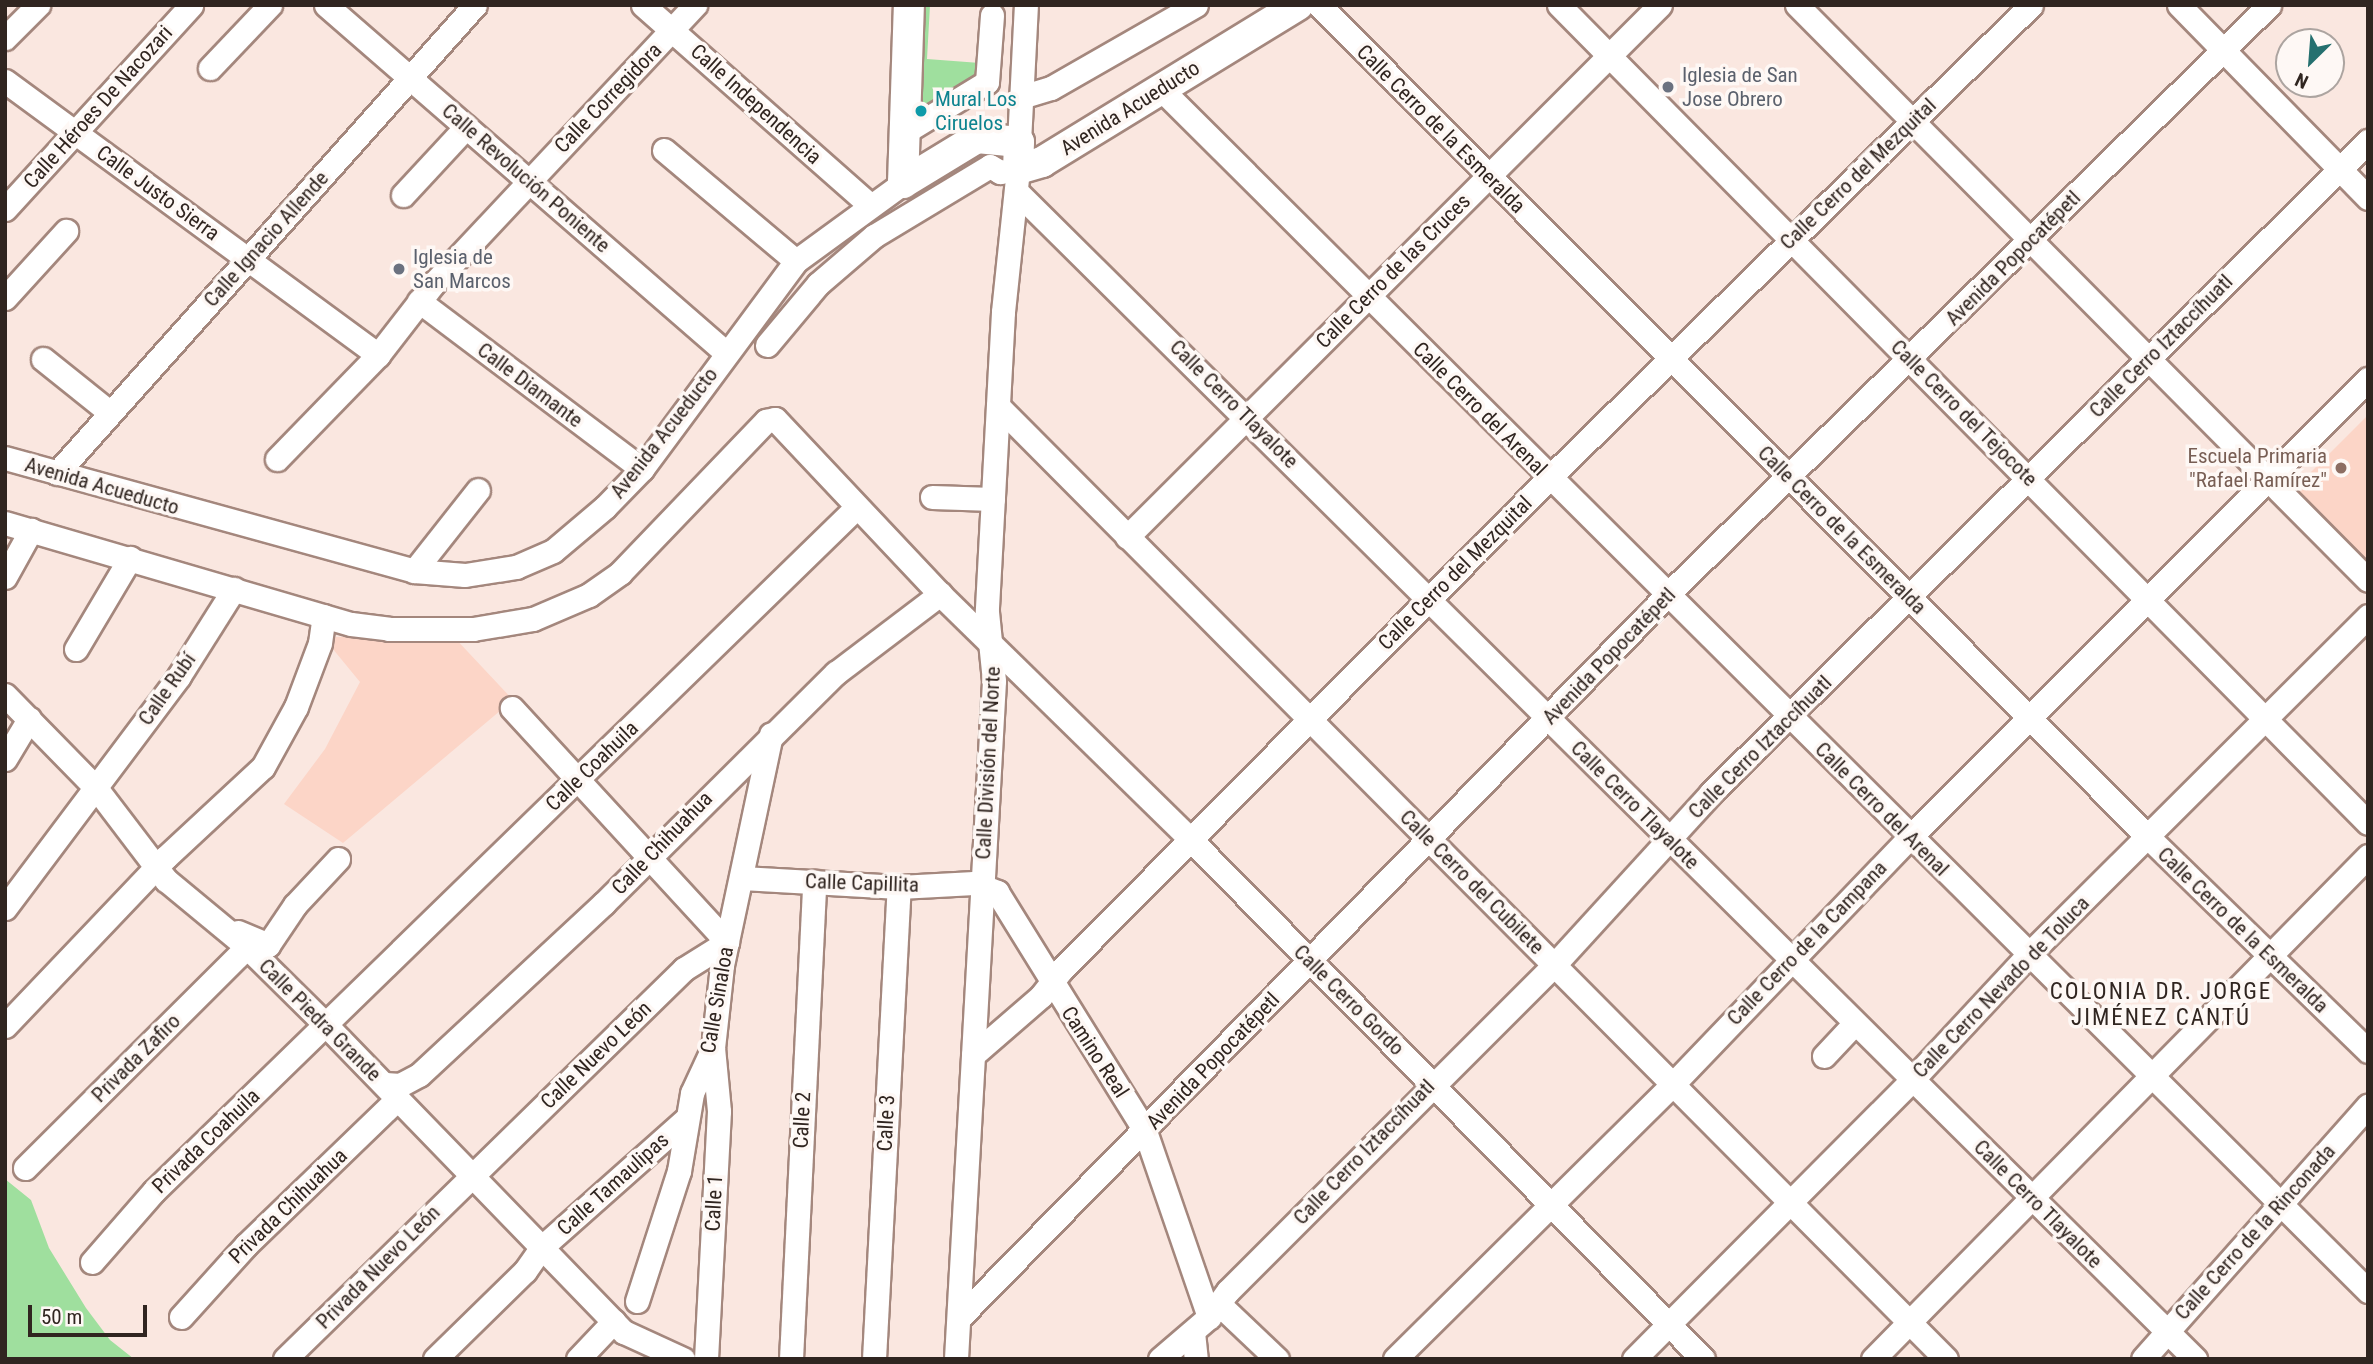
<!DOCTYPE html>
<meta charset="utf-8">
<style>
body{margin:0}
#map{position:relative;width:2373px;height:1364px;overflow:hidden;background:#fae7e0;font-family:"Roboto Condensed",sans-serif}
div>[style]{position:absolute}
.built>*{inset:0;background:#fcd5c7}
.green>*{inset:0;background:#9fdf9e}
.roads{filter:drop-shadow(2px 0 #a4877d) drop-shadow(-2px 0 #a4877d) drop-shadow(0 2px #a4877d) drop-shadow(0 -2px #a4877d)}
.minor>*{height:23px;margin:-11.5px;padding:0 11.5px;transform-origin:11.5px;border-radius:11.5px;background:#fff}
.major>*{height:30px;margin:-15px;padding:0 15px;transform-origin:15px;border-radius:15px;background:#fff}
.dots>*{width:19px;height:19px;translate:-50% -50%;box-sizing:border-box;border:4px solid #fef8f5;border-radius:50%}
span{translate:-50% -50%;white-space:nowrap;text-align:center;line-height:1.15;-webkit-text-stroke:7px #fef8f5;paint-order:stroke}
.worship-label{font-size:21px;color:#5b616d}
.left{translate:0 -50%;text-align:left}
.street-label{font-size:21px;color:#302520}
.culture-label{font-size:21px;color:#0d838f}
.education-label{font-size:21px;color:#785e54}
.right{translate:-100% -50%;text-align:right}
.neighbourhood-label{font-size:23px;color:#302520;letter-spacing:2px}
.frame{position:absolute;inset:0;border:7px solid #302520;pointer-events:none}
.north{position:absolute;left:2275px;top:28px;width:70px;height:70px;box-sizing:border-box;background:#fef8f5;border:2px solid #aca4a0;border-radius:50%;rotate:205deg;font-size:19px;font-weight:700;line-height:28px;text-align:center;color:#302520}
.north::after{content:'';display:block;margin:auto;width:24px;height:32px;background:#25706f;clip-path:polygon(50% 0,100% 100%,50% 72%,0 100%)}
.scale{position:absolute;left:28px;top:1305px;width:119px;height:32px;box-sizing:border-box;border:4px solid #302520;border-top:0;padding-left:9px;font-size:21px;line-height:24px;white-space:nowrap;color:#302520;-webkit-text-stroke:5px #fef8f5;paint-order:stroke}
</style>
<div id="map">
<div class="built">
<i style="clip-path:polygon(2368px 415px,2368px 561px,2295px 488px)"></i>
<i style="clip-path:polygon(453px 636px,513px 700px,343px 843px,284px 804px,325px 749px,360px 682px,323px 637px)"></i>
</div>
<div class="green">
<i style="clip-path:polygon(922px 5px,930px 5px,927px 59px,980px 63px,979px 76px,921px 111px)"></i>
<i style="clip-path:polygon(5px 1179px,31px 1200px,49px 1248px,86px 1308px,110px 1340px,134px 1359px,5px 1359px)"></i>
</div>
<div class="roads">
<div class="minor">
<i style="left:326px;top:5px;width:529px;rotate:41.01deg"></i>
<i style="left:643px;top:5px;width:301px;rotate:41.4deg"></i>
<i style="left:1319px;top:5px;width:1173px;rotate:45.1deg"></i>
<i style="left:2147px;top:836px;width:308px;rotate:44.2deg"></i>
<i style="left:1559px;top:5px;width:1150px;rotate:45.32deg"></i>
<i style="left:1797px;top:5px;width:810px;rotate:45.2deg"></i>
<i style="left:2179px;top:5px;width:270px;rotate:45.6deg"></i>
<i style="left:5px;top:38px;width:47px;rotate:-45deg"></i>
<i style="left:210px;top:68px;width:87px;rotate:-46.4deg"></i>
<i style="left:5px;top:81px;width:463px;rotate:36.3deg"></i>
<i style="left:1160px;top:88px;width:1705px;rotate:44.88deg"></i>
<i style="left:1021px;top:97px;width:31px;rotate:-17deg"></i>
<i style="left:1051px;top:88px;width:167px;rotate:-29.8deg"></i>
<i style="left:905px;top:132px;width:96px;rotate:-31.4deg"></i>
<i style="left:987px;top:82px;width:67px;rotate:-85.7deg"></i>
<i style="left:1019px;top:142px;width:137px;rotate:-87.1deg"></i>
<i style="left:664px;top:150px;width:172px;rotate:40.1deg"></i>
<i style="left:1016px;top:191px;width:1660px;rotate:44.73deg"></i>
<i style="left:403px;top:195px;width:93px;rotate:-47.2deg"></i>
<i style="left:5px;top:209px;width:276px;rotate:-47.6deg"></i>
<i style="left:5px;top:298px;width:91px;rotate:-47.7deg"></i>
<i style="left:419px;top:301px;width:279px;rotate:37deg"></i>
<i style="left:767px;top:345px;width:80px;rotate:-50.1deg"></i>
<i style="left:818px;top:284px;width:74px;rotate:-40.6deg"></i>
<i style="left:874px;top:236px;width:135px;rotate:-31.1deg"></i>
<i style="left:990px;top:166px;width:12px;rotate:31deg"></i>
<i style="left:1000px;top:172px;width:18px;rotate:-9deg"></i>
<i style="left:1018px;top:169px;width:144px;rotate:96deg"></i>
<i style="left:1003px;top:312px;width:300px;rotate:93.1deg"></i>
<i style="left:987px;top:612px;width:69px;rotate:84.2deg"></i>
<i style="left:994px;top:681px;width:679px;rotate:93.21deg"></i>
<i style="left:43px;top:359px;width:83px;rotate:38.7deg"></i>
<i style="left:998px;top:406px;width:1344px;rotate:45.15deg"></i>
<i style="left:5px;top:458px;width:424px;rotate:15.4deg"></i>
<i style="left:414px;top:571px;width:51px;rotate:4.5deg"></i>
<i style="left:465px;top:575px;width:52px;rotate:-8.9deg"></i>
<i style="left:516px;top:567px;width:40px;rotate:-23.4deg"></i>
<i style="left:553px;top:551px;width:68px;rotate:-40.2deg"></i>
<i style="left:605px;top:507px;width:53px;rotate:-45.8deg"></i>
<i style="left:642px;top:469px;width:259px;rotate:-53.5deg"></i>
<i style="left:796px;top:261px;width:132px;rotate:-36.1deg"></i>
<i style="left:277px;top:459px;width:145px;rotate:-45.8deg"></i>
<i style="left:378px;top:355px;width:90px;rotate:-52.2deg"></i>
<i style="left:433px;top:284px;width:383px;rotate:-46.8deg"></i>
<i style="left:57px;top:473px;width:627px;rotate:-48.23deg"></i>
<i style="left:932px;top:497px;width:61px;rotate:1.9deg"></i>
<i style="left:5px;top:523px;width:360px;rotate:16.3deg"></i>
<i style="left:351px;top:624px;width:38px;rotate:7deg"></i>
<i style="left:389px;top:629px;width:84px"></i>
<i style="left:473px;top:629px;width:61px;rotate:-9.5deg"></i>
<i style="left:533px;top:619px;width:61px;rotate:-23.2deg"></i>
<i style="left:589px;top:595px;width:38px;rotate:-35deg"></i>
<i style="left:620px;top:573px;width:211px;rotate:-46.2deg"></i>
<i style="left:766px;top:421px;width:9px;rotate:-13deg"></i>
<i style="left:775px;top:419px;width:241px;rotate:46.7deg"></i>
<i style="left:940px;top:594px;width:351px;rotate:44.4deg"></i>
<i style="left:1191px;top:840px;width:729px;rotate:45.39deg"></i>
<i style="left:1127px;top:537px;width:753px;rotate:-44.95deg"></i>
<i style="left:414px;top:571px;width:103px;rotate:-51.7deg"></i>
<i style="left:5px;top:577px;width:54px;rotate:-61deg"></i>
<i style="left:76px;top:649px;width:106px;rotate:-59.3deg"></i>
<i style="left:5px;top:695px;width:130px;rotate:45.6deg"></i>
<i style="left:96px;top:788px;width:116px;rotate:52.7deg"></i>
<i style="left:166px;top:880px;width:105px;rotate:39.6deg"></i>
<i style="left:247px;top:947px;width:111px;rotate:44.6deg"></i>
<i style="left:326px;top:1025px;width:428px;rotate:45.9deg"></i>
<i style="left:624px;top:1332px;width:65px;rotate:24.6deg"></i>
<i style="left:5px;top:759px;width:47px;rotate:-59deg"></i>
<i style="left:742px;top:878px;width:157px;rotate:3.3deg"></i>
<i style="left:899px;top:887px;width:75px;rotate:-3.1deg"></i>
<i style="left:974px;top:883px;width:25px;rotate:21deg"></i>
<i style="left:997px;top:892px;width:281px;rotate:58.2deg"></i>
<i style="left:1145px;top:1131px;width:197px;rotate:71deg"></i>
<i style="left:5px;top:908px;width:290px;rotate:-53.1deg"></i>
<i style="left:179px;top:676px;width:103px;rotate:-57.7deg"></i>
<i style="left:238px;top:932px;width:33px;rotate:23deg"></i>
<i style="left:268px;top:945px;width:48px;rotate:-56deg"></i>
<i style="left:295px;top:905px;width:63px;rotate:-46.9deg"></i>
<i style="left:5px;top:1026px;width:233px;rotate:-46.4deg"></i>
<i style="left:166px;top:857px;width:132px;rotate:-42.9deg"></i>
<i style="left:263px;top:767px;width:68px;rotate:-61.2deg"></i>
<i style="left:296px;top:707px;width:68px;rotate:-69.4deg"></i>
<i style="left:320px;top:643px;width:27px;rotate:-82deg"></i>
<i style="left:973px;top:1055px;width:90px;rotate:-40.9deg"></i>
<i style="left:1041px;top:996px;width:34px;rotate:-52deg"></i>
<i style="left:1062px;top:969px;width:692px;rotate:-45.23deg"></i>
<i style="left:1549px;top:478px;width:675px;rotate:-44.46deg"></i>
<i style="left:1824px;top:1056px;width:44px;rotate:-46.8deg"></i>
<i style="left:385px;top:1084px;width:15px;rotate:4deg"></i>
<i style="left:400px;top:1085px;width:21px;rotate:-28deg"></i>
<i style="left:419px;top:1075px;width:253px;rotate:-42.9deg"></i>
<i style="left:604px;top:903px;width:327px;rotate:-44.8deg"></i>
<i style="left:836px;top:673px;width:131px;rotate:-37.2deg"></i>
<i style="left:25px;top:1168px;width:313px;rotate:-44.9deg"></i>
<i style="left:92px;top:1262px;width:94px;rotate:-48.9deg"></i>
<i style="left:154px;top:1191px;width:981px;rotate:-44.22deg"></i>
<i style="left:637px;top:1301px;width:137px;rotate:-72.1deg"></i>
<i style="left:679px;top:1171px;width:79px;rotate:-80.5deg"></i>
<i style="left:692px;top:1093px;width:50px;rotate:-65deg"></i>
<i style="left:713px;top:1048px;width:83px;rotate:-83.8deg"></i>
<i style="left:722px;top:965px;width:236px;rotate:-78deg"></i>
<i style="left:1219px;top:1304px;width:80px;rotate:43.5deg"></i>
<i style="left:181px;top:1317px;width:97px;rotate:-47.9deg"></i>
<i style="left:246px;top:1245px;width:211px;rotate:-44deg"></i>
<i style="left:960px;top:1317px;width:1011px;rotate:-45.6deg"></i>
<i style="left:1667px;top:595px;width:843px;rotate:-44.42deg"></i>
<i style="left:1193px;top:1332px;width:27px;rotate:84deg"></i>
<i style="left:285px;top:1359px;width:558px;rotate:-44.35deg"></i>
<i style="left:684px;top:969px;width:51px;rotate:-32.1deg"></i>
<i style="left:727px;top:942px;width:318px;rotate:-132.6deg"></i>
<i style="left:435px;top:1359px;width:126px;rotate:-44.4deg"></i>
<i style="left:525px;top:1271px;width:29px;rotate:-55deg"></i>
<i style="left:542px;top:1247px;width:191px;rotate:-41.6deg"></i>
<i style="left:578px;top:1359px;width:52px;rotate:-46.5deg"></i>
<i style="left:706px;top:1359px;width:248px;rotate:-87deg"></i>
<i style="left:719px;top:1111px;width:63px;rotate:-95.4deg"></i>
<i style="left:791px;top:1359px;width:478px;rotate:-87.2deg"></i>
<i style="left:874px;top:1359px;width:473px;rotate:-87deg"></i>
<i style="left:1160px;top:1359px;width:65px;rotate:-40.6deg"></i>
<i style="left:1209px;top:1317px;width:32px;rotate:-54deg"></i>
<i style="left:1228px;top:1291px;width:462px;rotate:-45deg"></i>
<i style="left:1555px;top:964px;width:231px;rotate:-47.6deg"></i>
<i style="left:1711px;top:793px;width:926px;rotate:-44.78deg"></i>
<i style="left:1395px;top:1359px;width:391px;rotate:-44.7deg"></i>
<i style="left:1673px;top:1084px;width:342px;rotate:-46.2deg"></i>
<i style="left:1910px;top:837px;width:648px;rotate:-45deg"></i>
<i style="left:1634px;top:1359px;width:394px;rotate:-45.1deg"></i>
<i style="left:1912px;top:1080px;width:172px;rotate:-47.1deg"></i>
<i style="left:2029px;top:954px;width:479px;rotate:-44.9deg"></i>
<i style="left:1873px;top:1359px;width:706px;rotate:-45.46deg"></i>
<i style="left:2143px;top:1359px;width:339px;rotate:-48.4deg"></i>
</div>
<div class="major">
<i style="left:903px;top:183px;width:87px;rotate:-31.3deg"></i>
<i style="left:977px;top:138px;width:42px;rotate:5.4deg"></i>
<i style="left:1019px;top:142px;width:27px;rotate:92deg"></i>
<i style="left:1018px;top:169px;width:25px;rotate:-16deg"></i>
<i style="left:1042px;top:162px;width:300px;rotate:-31.5deg"></i>
<i style="left:903px;top:183px;width:178px;rotate:-88.1deg"></i>
</div>
</div>
<div class="dots">
<i style="left:1668px;top:87px;background:#6b7280"></i>
<i style="left:921px;top:111px;background:#0f9aa8"></i>
<i style="left:399px;top:269px;background:#6b7280"></i>
<i style="left:2341px;top:468px;background:#8d6e63"></i>
</div>
<div class="worship-label">
<span class="left" style="left:1682px;top:87px">Iglesia de San<br>Jose Obrero</span>
<span class="left" style="left:413px;top:269px">Iglesia de<br>San Marcos</span>
</div>
<div class="street-label">
<span style="left:608px;top:98px;rotate:-46deg">Calle Corregidora</span>
<span style="left:756px;top:104px;rotate:42deg">Calle Independencia</span>
<span style="left:98px;top:107px;rotate:-48deg">Calle Héroes De Nacozari</span>
<span style="left:1130px;top:108px;rotate:-32deg">Avenida Acueducto</span>
<span style="left:1441px;top:129px;rotate:45deg">Calle Cerro de la Esmeralda</span>
<span style="left:1858px;top:174px;rotate:-44deg">Calle Cerro del Mezquital</span>
<span style="left:526px;top:178px;rotate:41deg">Calle Revolución Poniente</span>
<span style="left:158px;top:193px;rotate:36deg">Calle Justo Sierra</span>
<span style="left:266px;top:239px;rotate:-48deg">Calle Ignacio Allende</span>
<span style="left:2013px;top:258px;rotate:-45deg">Avenida Popocatépetl</span>
<span style="left:1393px;top:271px;rotate:-45deg">Calle Cerro de las Cruces</span>
<span style="left:2161px;top:346px;rotate:-45deg">Calle Cerro Iztaccíhuatl</span>
<span style="left:530px;top:385px;rotate:37deg">Calle Diamante</span>
<span style="left:1234px;top:404px;rotate:45deg">Calle Cerro Tlayalote</span>
<span style="left:1480px;top:409px;rotate:45deg">Calle Cerro del Arenal</span>
<span style="left:1964px;top:413px;rotate:45deg">Calle Cerro del Tejocote</span>
<span style="left:664px;top:433px;rotate:-52deg">Avenida Acueducto</span>
<span style="left:102px;top:486px;rotate:16deg">Avenida Acueducto</span>
<span style="left:1842px;top:530px;rotate:45deg">Calle Cerro de la Esmeralda</span>
<span style="left:1455px;top:573px;rotate:-45deg">Calle Cerro del Mezquital</span>
<span style="left:1609px;top:656px;rotate:-46deg">Avenida Popocatépetl</span>
<span style="left:167px;top:689px;rotate:-55deg">Calle Rubí</span>
<span style="left:1760px;top:747px;rotate:-45deg">Calle Cerro Iztaccíhuatl</span>
<span style="left:988px;top:763px;rotate:-87deg">Calle División del Norte</span>
<span style="left:592px;top:766px;rotate:-44deg">Calle Coahuila</span>
<span style="left:1635px;top:805px;rotate:45deg">Calle Cerro Tlayalote</span>
<span style="left:1882px;top:809px;rotate:45deg">Calle Cerro del Arenal</span>
<span style="left:662px;top:843px;rotate:-46deg">Calle Chihuahua</span>
<span style="left:1472px;top:882px;rotate:45deg">Calle Cerro del Cubilete</span>
<span style="left:862px;top:883px;rotate:2deg">Calle Capillita</span>
<span style="left:2243px;top:930px;rotate:44deg">Calle Cerro de la Esmeralda</span>
<span style="left:1807px;top:943px;rotate:-46deg">Calle Cerro de la Campana</span>
<span style="left:2001px;top:987px;rotate:-46deg">Calle Cerro Nevado de Toluca</span>
<span style="left:717px;top:1000px;rotate:-80deg">Calle Sinaloa</span>
<span style="left:1349px;top:1000px;rotate:45deg">Calle Cerro Gordo</span>
<span style="left:320px;top:1020px;rotate:45deg">Calle Piedra Grande</span>
<span style="left:1095px;top:1052px;rotate:57deg">Camino Real</span>
<span style="left:596px;top:1055px;rotate:-44deg">Calle Nuevo León</span>
<span style="left:136px;top:1058px;rotate:-45deg">Privada Zafiro</span>
<span style="left:1213px;top:1061px;rotate:-46deg">Avenida Popocatépetl</span>
<span style="left:802px;top:1120px;rotate:-87deg">Calle 2</span>
<span style="left:886px;top:1123px;rotate:-87deg">Calle 3</span>
<span style="left:206px;top:1141px;rotate:-44deg">Privada Coahuila</span>
<span style="left:1364px;top:1152px;rotate:-46deg">Calle Cerro Iztaccíhuatl</span>
<span style="left:613px;top:1184px;rotate:-42deg">Calle Tamaulipas</span>
<span style="left:714px;top:1203px;rotate:-87deg">Calle 1</span>
<span style="left:2038px;top:1204px;rotate:45deg">Calle Cerro Tlayalote</span>
<span style="left:288px;top:1206px;rotate:-44deg">Privada Chihuahua</span>
<span style="left:2255px;top:1232px;rotate:-48deg">Calle Cerro de la Rinconada</span>
<span style="left:378px;top:1267px;rotate:-45deg">Privada Nuevo León</span>
</div>
<div class="culture-label">
<span class="left" style="left:935px;top:111px">Mural Los<br>Ciruelos</span>
</div>
<div class="education-label">
<span class="right" style="left:2327px;top:468px">Escuela Primaria<br>"Rafael Ramírez"</span>
</div>
<div class="neighbourhood-label">
<span style="left:2161px;top:1005px">COLONIA DR. JORGE<br>JIMÉNEZ CANTÚ</span>
</div>
<div class="frame"></div>
<div class="north">N</div>
<div class="scale">50 m</div>
</div>
